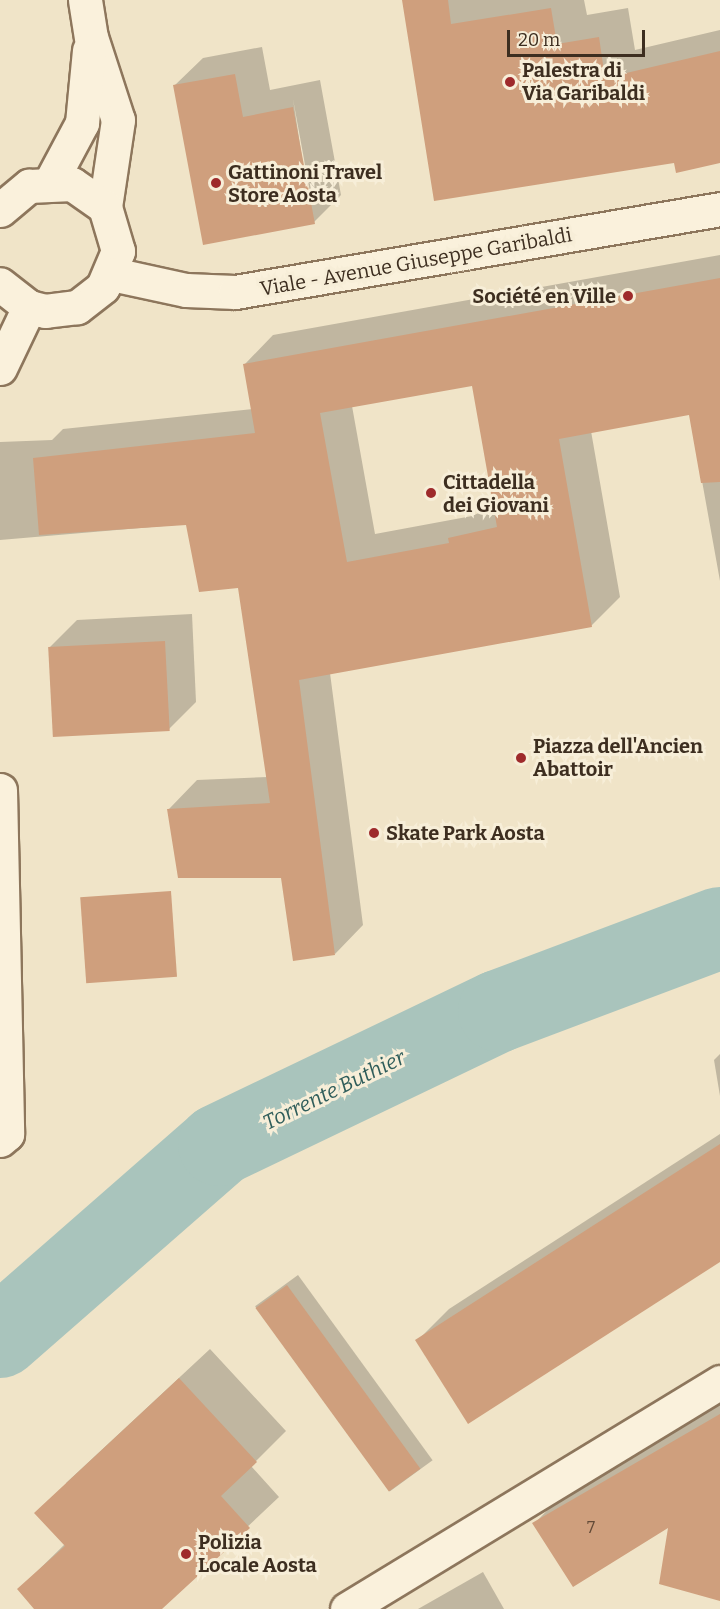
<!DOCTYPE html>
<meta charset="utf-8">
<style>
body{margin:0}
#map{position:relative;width:720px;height:1609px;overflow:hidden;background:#f0e4c8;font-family:Bitter,serif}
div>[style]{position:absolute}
.shadow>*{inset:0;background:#0003;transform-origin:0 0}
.river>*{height:82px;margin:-41px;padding:0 41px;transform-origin:41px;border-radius:41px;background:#a9c4bc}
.building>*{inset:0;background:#cf9f7d;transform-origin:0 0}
.roads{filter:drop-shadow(2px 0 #8d765c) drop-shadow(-2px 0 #8d765c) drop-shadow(0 2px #8d765c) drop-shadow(0 -2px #8d765c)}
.minor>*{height:33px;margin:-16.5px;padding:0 16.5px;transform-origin:16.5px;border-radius:16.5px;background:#faf1dc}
.tertiary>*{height:33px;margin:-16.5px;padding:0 16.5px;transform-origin:16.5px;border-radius:16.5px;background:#faf1dc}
.dots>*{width:16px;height:16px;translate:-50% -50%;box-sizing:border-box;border:3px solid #f7eed8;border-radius:50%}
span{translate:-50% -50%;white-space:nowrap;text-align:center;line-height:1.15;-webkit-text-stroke:6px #f7eed8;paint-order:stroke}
.number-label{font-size:16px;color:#624a37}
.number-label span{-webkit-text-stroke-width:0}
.poi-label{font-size:20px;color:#3d2e20;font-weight:700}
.left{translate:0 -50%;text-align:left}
.right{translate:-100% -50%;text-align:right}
.street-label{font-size:20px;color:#3d2e20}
.water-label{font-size:21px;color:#2f5d5a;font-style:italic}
.scale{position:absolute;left:507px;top:30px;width:138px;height:27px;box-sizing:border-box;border:3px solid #3d2e20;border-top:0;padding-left:8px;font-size:18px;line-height:21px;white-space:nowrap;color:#3d2e20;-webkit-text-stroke:4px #f7eed8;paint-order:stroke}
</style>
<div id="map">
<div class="shadow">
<i style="clip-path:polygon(403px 0,584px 0,587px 15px,628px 8px,635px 50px,720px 30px,720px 161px,675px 161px)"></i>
<i style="clip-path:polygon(evenodd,262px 47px,270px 90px,320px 80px,341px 195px,314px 222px,175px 85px,203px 58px,262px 47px,293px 99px,312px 203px,309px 203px,293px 99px)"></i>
<i style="clip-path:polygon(evenodd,720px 255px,720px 581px,690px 414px,591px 431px,620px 597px,591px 626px,330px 673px,363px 925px,335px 954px,282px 876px,169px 809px,197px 780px,268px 777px,239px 586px,187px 524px,0 540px,0 442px,52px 440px,63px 429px,253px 409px,245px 364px,273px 335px,720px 255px,473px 384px,494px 506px,472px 516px,375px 534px,352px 406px,473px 384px)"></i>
<i style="clip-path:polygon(192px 614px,196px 702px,169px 729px,49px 648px,77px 620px)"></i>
<i style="clip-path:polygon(720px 1054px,720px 1096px,714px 1060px)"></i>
<i style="clip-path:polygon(720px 1134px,720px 1260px,417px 1341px,449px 1309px)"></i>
<i style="left:298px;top:1275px;width:229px;height:53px;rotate:54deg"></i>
<i style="clip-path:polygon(210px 1349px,286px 1431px,251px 1466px,279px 1497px,172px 1598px,135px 1609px,36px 1609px,19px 1589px,65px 1544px,66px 1483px)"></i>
<i style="clip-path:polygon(720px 1404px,720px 1599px,670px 1525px,534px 1524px,561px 1496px)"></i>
<i style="clip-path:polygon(483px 1572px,504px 1609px,418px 1609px)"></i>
</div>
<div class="river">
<i style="left:0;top:1337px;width:291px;rotate:-41.2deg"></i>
<i style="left:219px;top:1145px;width:310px;rotate:-25.6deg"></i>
<i style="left:499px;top:1011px;width:236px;rotate:-20.6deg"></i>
</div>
<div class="building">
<i style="clip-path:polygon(402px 0,448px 0,451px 24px,551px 8px,557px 44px,599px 37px,605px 78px,720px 51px,720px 163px,676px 173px,674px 163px,434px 201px)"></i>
<i style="clip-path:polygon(235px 74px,243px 117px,293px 107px,315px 224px,203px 245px,173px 85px)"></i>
<i style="clip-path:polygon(evenodd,720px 278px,720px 482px,701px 483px,689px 415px,559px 439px,592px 627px,299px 680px,335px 955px,293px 961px,281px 878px,178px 878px,167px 809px,270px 803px,238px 588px,199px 592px,186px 525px,39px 535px,33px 458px,255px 433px,243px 364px,720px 278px,472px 386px,497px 527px,448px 538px,449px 543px,347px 562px,320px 413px,472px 386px)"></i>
<i style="left:165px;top:641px;width:90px;height:117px;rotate:87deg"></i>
<i style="left:171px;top:891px;width:86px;height:91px;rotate:86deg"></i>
<i style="clip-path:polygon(720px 1144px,720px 1262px,468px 1424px,415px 1340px)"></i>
<i style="left:287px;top:1285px;width:227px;height:39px;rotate:54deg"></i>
<i style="clip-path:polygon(179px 1378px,257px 1462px,221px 1496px,250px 1528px,162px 1609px,34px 1609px,17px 1589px,65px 1546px,34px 1513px)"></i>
<i style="clip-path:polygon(720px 1414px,720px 1601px,659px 1584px,668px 1528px,573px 1587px,532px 1523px)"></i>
</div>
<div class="roads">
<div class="minor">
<i style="left:85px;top:0;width:37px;rotate:81deg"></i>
<i style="left:91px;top:37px;width:87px;rotate:72deg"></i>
<i style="left:118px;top:120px;width:88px;rotate:98.5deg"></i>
<i style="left:51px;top:181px;width:66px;rotate:-61.9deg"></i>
<i style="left:82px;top:123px;width:73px;rotate:-84.5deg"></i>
<i style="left:0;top:368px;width:68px;rotate:-64.6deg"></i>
<i style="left:0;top:790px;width:344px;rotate:88.8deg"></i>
<i style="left:7px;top:1134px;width:9px;rotate:139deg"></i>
<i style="left:347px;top:1609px;width:437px;rotate:-31.3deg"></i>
</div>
<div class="tertiary">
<i style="left:0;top:210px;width:38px;rotate:-40deg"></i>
<i style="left:29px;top:186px;width:43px;rotate:-2.7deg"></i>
<i style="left:72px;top:184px;width:40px;rotate:34.9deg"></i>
<i style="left:105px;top:207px;width:46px;rotate:73.5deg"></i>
<i style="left:118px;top:251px;width:39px;rotate:113deg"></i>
<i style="left:103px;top:287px;width:33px;rotate:142deg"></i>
<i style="left:77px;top:307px;width:32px;rotate:173deg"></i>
<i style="left:45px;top:311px;width:16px;rotate:-166deg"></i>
<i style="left:29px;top:307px;width:37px;rotate:-142deg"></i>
<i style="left:112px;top:274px;width:76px;rotate:12.2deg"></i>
<i style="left:186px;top:290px;width:49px;rotate:2.3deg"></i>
<i style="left:235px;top:292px;width:492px;rotate:-9.7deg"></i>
</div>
</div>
<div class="dots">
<i style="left:510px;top:82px;background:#9e2a2b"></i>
<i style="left:216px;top:183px;background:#9e2a2b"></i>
<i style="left:628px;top:296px;background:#9e2a2b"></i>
<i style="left:431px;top:493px;background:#9e2a2b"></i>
<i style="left:521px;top:758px;background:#9e2a2b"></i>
<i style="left:374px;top:833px;background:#9e2a2b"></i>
<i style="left:186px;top:1554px;background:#9e2a2b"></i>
</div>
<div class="number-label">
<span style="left:591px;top:1528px">7</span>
</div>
<div class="poi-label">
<span class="left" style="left:522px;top:82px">Palestra di<br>Via Garibaldi</span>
<span class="left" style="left:228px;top:184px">Gattinoni Travel<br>Store Aosta</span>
<span class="right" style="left:616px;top:296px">Société en Ville</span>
<span class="left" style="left:443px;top:494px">Cittadella<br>dei Giovani</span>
<span class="left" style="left:533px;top:758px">Piazza dell'Ancien<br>Abattoir</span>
<span class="left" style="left:386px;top:833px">Skate Park Aosta</span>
<span class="left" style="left:198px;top:1554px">Polizia<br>Locale Aosta</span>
</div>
<div class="street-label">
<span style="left:416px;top:262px;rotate:-10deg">Viale - Avenue Giuseppe Garibaldi</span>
</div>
<div class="water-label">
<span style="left:334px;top:1090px;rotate:-26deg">Torrente Buthier</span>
</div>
<div class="scale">20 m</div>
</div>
